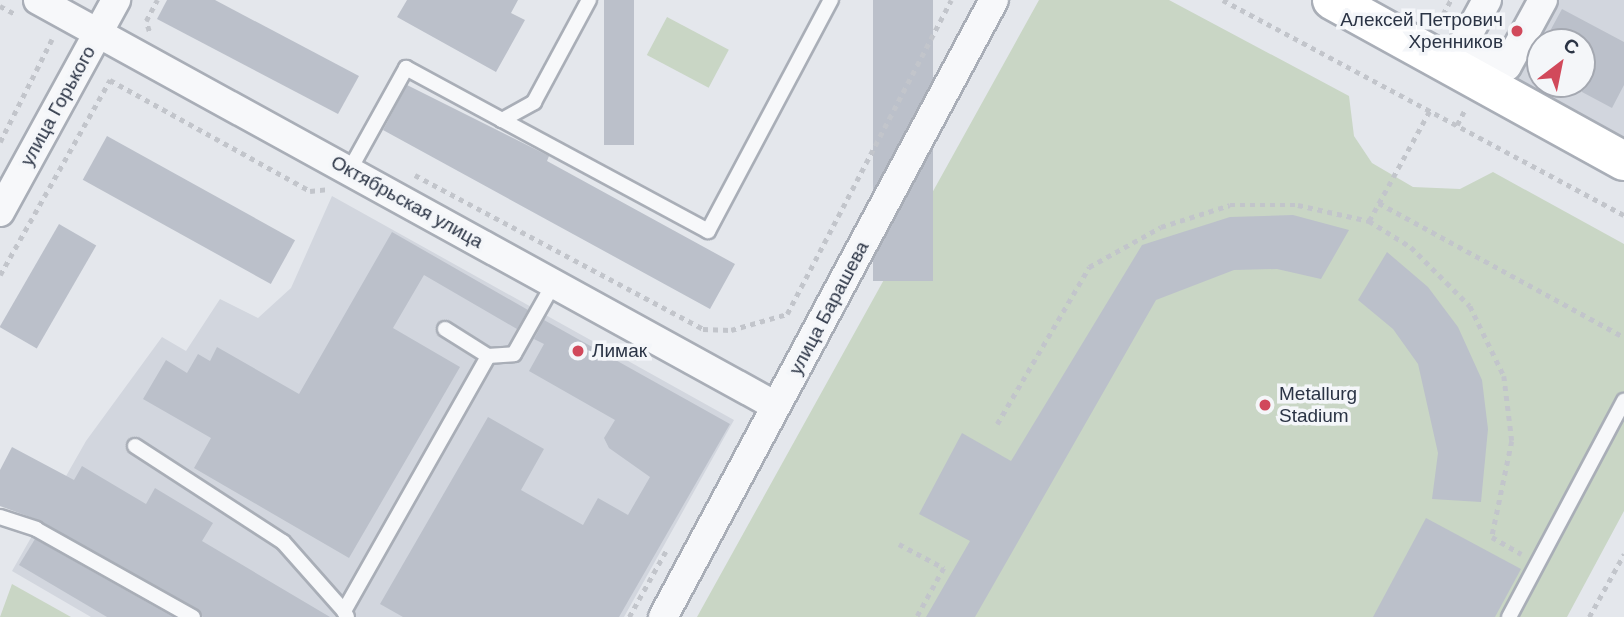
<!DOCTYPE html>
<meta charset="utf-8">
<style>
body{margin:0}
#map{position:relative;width:1624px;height:617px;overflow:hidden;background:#e4e7ec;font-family:Helvetica,sans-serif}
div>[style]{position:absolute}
.built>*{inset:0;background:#d2d6de}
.green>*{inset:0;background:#c9d6c5;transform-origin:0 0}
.building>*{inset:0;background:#bbc0ca;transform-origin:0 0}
.path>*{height:4.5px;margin-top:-2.25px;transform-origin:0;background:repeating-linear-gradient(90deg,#c2c5cb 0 5px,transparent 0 10px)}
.roads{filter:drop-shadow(2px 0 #a9aeb7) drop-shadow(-2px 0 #a9aeb7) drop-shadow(0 2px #a9aeb7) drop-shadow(0 -2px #a9aeb7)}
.lane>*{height:14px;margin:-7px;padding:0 7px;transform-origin:7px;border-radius:7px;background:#f7f8fa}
.street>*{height:28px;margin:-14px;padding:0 14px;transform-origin:14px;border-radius:14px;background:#f7f8fa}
.secondary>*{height:38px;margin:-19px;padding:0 19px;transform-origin:19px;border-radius:19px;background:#fff}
.dots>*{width:19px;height:19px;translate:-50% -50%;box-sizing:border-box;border:4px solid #f4f6f9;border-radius:50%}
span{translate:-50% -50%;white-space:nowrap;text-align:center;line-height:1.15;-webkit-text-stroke:7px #f4f6f9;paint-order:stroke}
.poi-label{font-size:19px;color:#2b3445}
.right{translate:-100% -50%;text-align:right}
.left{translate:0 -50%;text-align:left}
.street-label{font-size:19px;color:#2b3445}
.north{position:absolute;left:1526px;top:28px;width:70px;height:70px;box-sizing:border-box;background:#f4f6f9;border:2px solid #a4a8b1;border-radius:50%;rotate:32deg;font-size:19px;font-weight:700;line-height:28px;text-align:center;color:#2b3445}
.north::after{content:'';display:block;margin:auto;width:24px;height:32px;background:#d1495b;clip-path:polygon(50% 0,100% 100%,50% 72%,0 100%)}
</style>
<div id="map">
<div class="built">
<i style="clip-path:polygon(evenodd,1554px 0,1624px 0,1624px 141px,1510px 82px,1554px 0,1540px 42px,1582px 42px,1582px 84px,1540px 84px,1540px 42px)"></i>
<i style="clip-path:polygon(332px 196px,734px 420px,624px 617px,91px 617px,12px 571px,86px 441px,162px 337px,186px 351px,220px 299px,258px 318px,291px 288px)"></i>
</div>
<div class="green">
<i style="clip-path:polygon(1039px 0,1169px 0,1349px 96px,1354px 136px,1372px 163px,1413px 187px,1460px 189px,1493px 172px,1624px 244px,1624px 511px,1567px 617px,697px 617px)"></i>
<i style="left:667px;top:17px;width:70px;height:43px;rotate:28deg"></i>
<i style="clip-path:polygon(12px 584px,71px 617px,0 617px)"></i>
</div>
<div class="building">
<i style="clip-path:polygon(167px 0,215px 0,359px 76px,338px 114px,157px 19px)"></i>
<i style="clip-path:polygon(407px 0,518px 0,511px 13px,525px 20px,496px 72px,397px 17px)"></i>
<i style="left:604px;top:0;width:30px;height:145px"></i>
<i style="left:873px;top:0;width:60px;height:281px"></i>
<i style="clip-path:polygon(1562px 9px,1624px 42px,1624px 85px,1612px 108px,1582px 92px,1582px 42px,1544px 42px)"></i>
<i style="clip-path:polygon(407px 85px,549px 156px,547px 161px,735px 264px,710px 309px,383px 130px)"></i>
<i style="left:107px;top:136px;width:215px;height:50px;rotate:29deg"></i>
<i style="clip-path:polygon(1293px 215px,1349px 230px,1321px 279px,1277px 269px,1234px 270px,1156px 300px,975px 617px,926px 617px,970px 541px,919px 514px,962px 433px,1011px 461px,1142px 245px,1230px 217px)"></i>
<i style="left:59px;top:224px;width:43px;height:119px;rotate:30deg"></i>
<i style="clip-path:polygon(392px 232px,528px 310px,517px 329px,424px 275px,393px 328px,460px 367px,349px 558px,194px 468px,211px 438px,143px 399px,166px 360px,187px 373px,198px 354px,210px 361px,217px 347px,299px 394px)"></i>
<i style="clip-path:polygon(1387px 252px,1428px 287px,1458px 327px,1482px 380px,1488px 429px,1481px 502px,1432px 499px,1438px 453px,1418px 364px,1393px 329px,1358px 300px)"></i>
<i style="clip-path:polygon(544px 320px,730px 424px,619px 617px,403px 617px,380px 604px,488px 417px,544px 449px,521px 490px,583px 525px,598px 498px,628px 515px,650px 477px,609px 448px,604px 438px,615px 420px,529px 371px,544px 344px,534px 339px)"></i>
<i style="clip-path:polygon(12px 447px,74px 480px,82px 466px,146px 504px,155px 488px,213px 523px,202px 541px,330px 617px,203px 617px,41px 521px,0 506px,0 470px)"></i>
<i style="clip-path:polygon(1426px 518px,1521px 569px,1495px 617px,1373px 617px)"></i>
<i style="clip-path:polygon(35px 539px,173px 617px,107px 617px,19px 565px)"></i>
</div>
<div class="path">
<i style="left:1223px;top:0;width:455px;rotate:28.2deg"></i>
<i style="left:0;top:6px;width:19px;rotate:28deg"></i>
<i style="left:1438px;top:23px;width:26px;rotate:-61deg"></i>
<i style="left:149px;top:31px;width:10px;rotate:-107deg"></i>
<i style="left:146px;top:21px;width:24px;rotate:-62deg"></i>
<i style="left:110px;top:80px;width:229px;rotate:29deg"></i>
<i style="left:310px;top:191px;width:18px;rotate:-6deg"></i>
<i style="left:1457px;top:125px;width:18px;rotate:-63deg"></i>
<i style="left:0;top:142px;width:115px;rotate:-63.2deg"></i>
<i style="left:415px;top:175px;width:327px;rotate:28.1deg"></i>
<i style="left:703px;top:329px;width:28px;rotate:2deg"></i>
<i style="left:731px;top:330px;width:58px;rotate:-15.9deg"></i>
<i style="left:787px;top:314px;width:354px;rotate:-62.4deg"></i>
<i style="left:1379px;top:203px;width:279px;rotate:28.7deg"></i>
<i style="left:1369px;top:221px;width:127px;rotate:-61.2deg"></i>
<i style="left:0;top:275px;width:224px;rotate:-60.6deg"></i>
<i style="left:997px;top:424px;width:182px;rotate:-59.6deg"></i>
<i style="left:1089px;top:267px;width:82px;rotate:-29.1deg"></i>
<i style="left:1161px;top:227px;width:72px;rotate:-17.7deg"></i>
<i style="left:1230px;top:205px;width:68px"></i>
<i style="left:1298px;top:205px;width:73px;rotate:12.7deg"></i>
<i style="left:1369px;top:221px;width:49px;rotate:31.8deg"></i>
<i style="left:1411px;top:247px;width:83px;rotate:45deg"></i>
<i style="left:1470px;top:306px;width:78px;rotate:64.1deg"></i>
<i style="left:1504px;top:376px;width:65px;rotate:83deg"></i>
<i style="left:1512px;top:441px;width:98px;rotate:101.8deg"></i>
<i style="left:1492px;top:537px;width:34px;rotate:30deg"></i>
<i style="left:899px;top:544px;width:51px;rotate:28.1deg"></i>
<i style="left:944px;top:568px;width:56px;rotate:118.9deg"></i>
<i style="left:629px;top:617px;width:78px;rotate:-60.8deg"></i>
<i style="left:1589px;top:617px;width:72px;rotate:-60.9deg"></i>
</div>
<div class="roads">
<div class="lane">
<i style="left:502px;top:120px;width:234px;rotate:28.3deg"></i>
<i style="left:708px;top:231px;width:262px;rotate:-62deg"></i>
<i style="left:349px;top:171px;width:118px;rotate:-61deg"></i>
<i style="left:406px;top:68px;width:109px;rotate:28.4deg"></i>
<i style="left:502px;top:120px;width:37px;rotate:-29deg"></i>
<i style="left:534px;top:102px;width:116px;rotate:-61.7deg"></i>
<i style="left:445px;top:329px;width:51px;rotate:32.1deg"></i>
<i style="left:135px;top:446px;width:176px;rotate:33deg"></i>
<i style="left:283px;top:542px;width:92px;rotate:48.5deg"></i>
<i style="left:0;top:517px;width:38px;rotate:18deg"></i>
<i style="left:36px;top:529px;width:180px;rotate:29.3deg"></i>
<i style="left:347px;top:617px;width:7px;rotate:-117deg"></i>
<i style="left:344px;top:611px;width:293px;rotate:-60.5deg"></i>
<i style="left:488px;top:356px;width:26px;rotate:-4deg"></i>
<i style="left:514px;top:354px;width:81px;rotate:-60.6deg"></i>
<i style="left:1509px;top:617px;width:245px;rotate:-62deg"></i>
</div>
<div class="street">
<i style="left:38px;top:0;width:842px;rotate:28.82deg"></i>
<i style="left:1487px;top:0;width:48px;rotate:118.7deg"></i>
<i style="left:1464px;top:42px;width:49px;rotate:29.2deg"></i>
<i style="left:1507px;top:66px;width:75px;rotate:-61.4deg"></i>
<i style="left:0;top:212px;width:242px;rotate:-61.3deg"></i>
<i style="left:663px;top:617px;width:700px;rotate:-61.79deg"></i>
</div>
<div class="secondary">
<i style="left:1332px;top:0;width:333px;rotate:28.9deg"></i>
</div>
</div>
<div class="dots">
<i style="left:1517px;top:31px;background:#d1495b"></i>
<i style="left:578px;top:351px;background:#d1495b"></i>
<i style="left:1265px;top:405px;background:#d1495b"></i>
</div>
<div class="poi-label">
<span class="right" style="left:1503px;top:31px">Алексей Петрович<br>Хренников</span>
<span class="left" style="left:592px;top:351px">Лимак</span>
<span class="left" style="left:1279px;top:405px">Metallurg<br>Stadium</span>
</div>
<div class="street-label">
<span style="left:58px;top:106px;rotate:-61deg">улица Горького</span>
<span style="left:407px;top:202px;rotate:29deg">Октябрьская улица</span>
<span style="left:829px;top:308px;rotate:-62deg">улица Барашева</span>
</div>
<div class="north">С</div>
</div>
